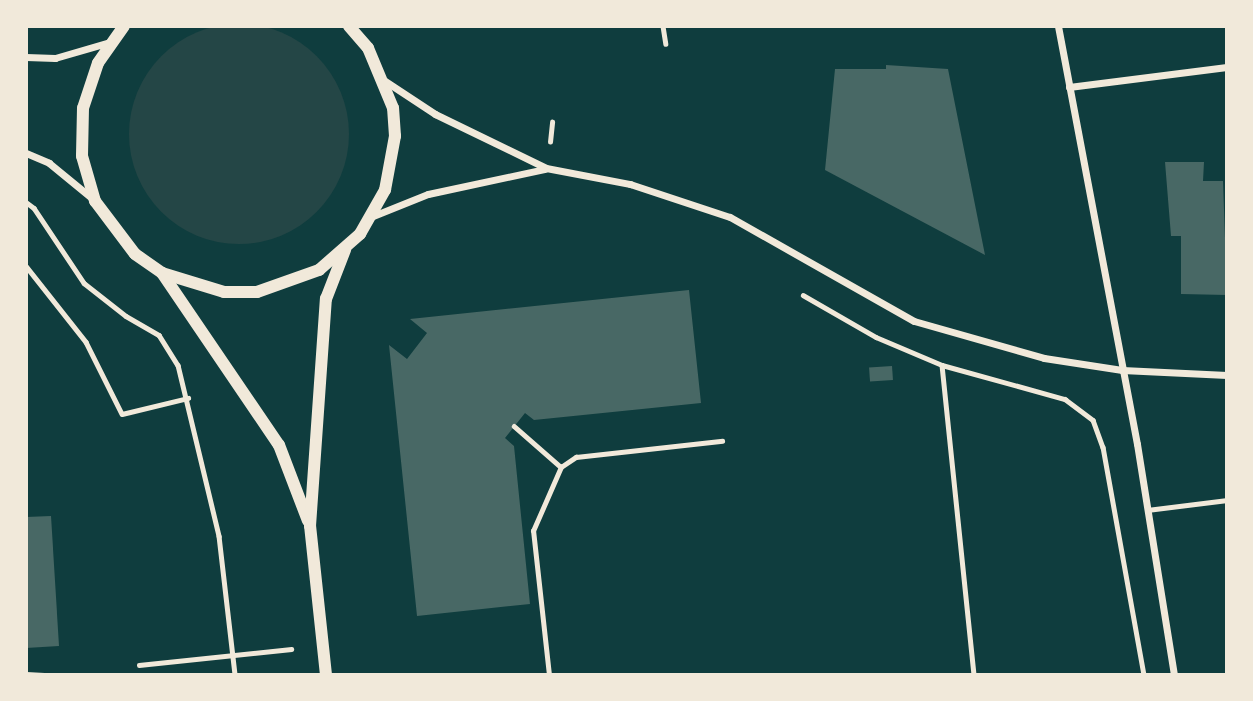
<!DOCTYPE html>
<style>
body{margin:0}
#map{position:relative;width:1253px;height:701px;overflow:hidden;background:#0f3d3e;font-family:"Space Grotesk",sans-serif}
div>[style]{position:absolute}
.green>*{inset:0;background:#244646}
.round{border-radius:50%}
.building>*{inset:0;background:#486865;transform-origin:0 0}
.path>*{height:4.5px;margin:-2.25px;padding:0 2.25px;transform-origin:2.25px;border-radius:2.25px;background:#f1e9da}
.service>*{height:5px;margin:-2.5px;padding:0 2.5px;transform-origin:2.5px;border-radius:2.5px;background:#f1e9da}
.minor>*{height:7px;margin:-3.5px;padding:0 3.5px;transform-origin:3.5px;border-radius:3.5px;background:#f1e9da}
.tertiary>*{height:12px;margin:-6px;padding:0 6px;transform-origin:6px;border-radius:6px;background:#f1e9da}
span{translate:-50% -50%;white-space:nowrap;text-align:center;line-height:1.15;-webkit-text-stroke:5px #f1e9da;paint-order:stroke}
.frame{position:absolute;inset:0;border:28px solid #f1e9da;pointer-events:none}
</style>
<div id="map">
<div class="green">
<i class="round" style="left:129px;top:24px;width:220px;height:220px"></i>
</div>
<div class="building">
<i style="clip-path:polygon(886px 65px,948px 69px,985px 255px,825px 170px,835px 69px,886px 69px)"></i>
<i style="clip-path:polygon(1165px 162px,1204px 162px,1203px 181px,1223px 181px,1227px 295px,1181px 294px,1181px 236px,1171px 236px)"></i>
<i style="clip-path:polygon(689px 290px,701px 403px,534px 420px,525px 413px,505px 438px,514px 446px,530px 604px,417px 616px,389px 345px,407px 359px,427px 333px,410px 319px)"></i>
<i style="left:892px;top:366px;width:14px;height:23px;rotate:86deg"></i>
<i style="clip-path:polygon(51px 516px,59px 646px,26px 648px,26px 517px)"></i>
</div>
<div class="path">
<i style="left:663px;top:26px;width:18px;rotate:81deg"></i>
<i style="left:550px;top:142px;width:20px;rotate:-84deg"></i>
<i style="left:26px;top:202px;width:10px;rotate:37deg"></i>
<i style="left:34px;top:208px;width:90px;rotate:56.3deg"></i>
<i style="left:84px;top:283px;width:53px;rotate:38.2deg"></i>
<i style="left:126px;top:316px;width:38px;rotate:30deg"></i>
<i style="left:159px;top:335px;width:36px;rotate:58deg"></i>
<i style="left:178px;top:365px;width:176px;rotate:76.5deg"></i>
<i style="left:219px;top:536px;width:140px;rotate:83.4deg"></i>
<i style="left:26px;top:266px;width:97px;rotate:51.7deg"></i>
<i style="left:86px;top:342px;width:80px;rotate:63.4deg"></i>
<i style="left:122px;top:414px;width:68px;rotate:-13.6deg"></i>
<i style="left:803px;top:295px;width:84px;rotate:29.9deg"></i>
<i style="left:876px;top:337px;width:72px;rotate:23deg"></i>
<i style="left:942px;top:365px;width:128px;rotate:15.5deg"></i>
<i style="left:1065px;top:399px;width:35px;rotate:37deg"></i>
<i style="left:1093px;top:420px;width:29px;rotate:70deg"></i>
<i style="left:1103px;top:447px;width:232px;rotate:79.8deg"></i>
<i style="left:942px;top:365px;width:312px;rotate:84.1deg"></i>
<i style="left:514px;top:426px;width:62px;rotate:41.1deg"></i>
<i style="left:139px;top:665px;width:153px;rotate:-6deg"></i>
<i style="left:549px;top:675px;width:145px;rotate:-96.3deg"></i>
<i style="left:533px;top:531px;width:70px;rotate:-66.4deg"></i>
<i style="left:561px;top:467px;width:18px;rotate:-34deg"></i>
<i style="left:576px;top:457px;width:147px;rotate:-6.3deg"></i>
</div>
<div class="service">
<i style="left:1147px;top:510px;width:81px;rotate:-7.1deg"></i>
<i style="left:26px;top:674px;width:18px;rotate:3deg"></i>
</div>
<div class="minor">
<i style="left:1058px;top:26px;width:425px;rotate:79.3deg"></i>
<i style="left:1137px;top:444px;width:234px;rotate:80.9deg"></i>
<i style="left:26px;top:57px;width:29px;rotate:2deg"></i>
<i style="left:55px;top:58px;width:57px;rotate:-16.2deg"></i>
<i style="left:385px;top:81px;width:60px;rotate:33.4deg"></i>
<i style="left:435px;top:114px;width:123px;rotate:25.9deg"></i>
<i style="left:546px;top:168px;width:86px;rotate:10.8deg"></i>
<i style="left:630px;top:184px;width:105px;rotate:18.3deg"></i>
<i style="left:730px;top:217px;width:211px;rotate:29.5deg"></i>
<i style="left:914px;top:321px;width:135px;rotate:15.9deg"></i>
<i style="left:1044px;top:358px;width:79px;rotate:8.7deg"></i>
<i style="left:1122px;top:370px;width:105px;rotate:2.7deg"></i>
<i style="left:1069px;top:87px;width:159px;rotate:-7.2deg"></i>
<i style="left:26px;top:153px;width:25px;rotate:23deg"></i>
<i style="left:49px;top:163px;width:58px;rotate:39.4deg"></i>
<i style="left:373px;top:216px;width:59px;rotate:-21.8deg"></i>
<i style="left:428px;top:194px;width:120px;rotate:-12.1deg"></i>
</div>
<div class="tertiary">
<i style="left:124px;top:26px;width:45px;rotate:125.1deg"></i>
<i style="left:98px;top:63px;width:47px;rotate:108.4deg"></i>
<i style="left:83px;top:108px;width:48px;rotate:91.2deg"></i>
<i style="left:82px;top:156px;width:47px;rotate:73.9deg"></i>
<i style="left:95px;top:201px;width:66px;rotate:53deg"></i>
<i style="left:135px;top:254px;width:33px;rotate:35deg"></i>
<i style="left:162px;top:273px;width:65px;rotate:17deg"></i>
<i style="left:224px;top:292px;width:33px"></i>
<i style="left:257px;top:292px;width:66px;rotate:-19.5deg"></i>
<i style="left:319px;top:270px;width:55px;rotate:-41.3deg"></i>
<i style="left:360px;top:234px;width:51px;rotate:-60.4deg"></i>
<i style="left:385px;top:190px;width:55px;rotate:-79.5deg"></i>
<i style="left:395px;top:136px;width:28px;rotate:-94deg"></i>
<i style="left:393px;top:108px;width:65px;rotate:-112.6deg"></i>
<i style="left:368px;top:48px;width:29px;rotate:-131deg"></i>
<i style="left:162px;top:273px;width:208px;rotate:55.8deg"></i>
<i style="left:279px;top:445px;width:81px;rotate:69.1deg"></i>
<i style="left:326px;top:675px;width:150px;rotate:-96.1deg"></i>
<i style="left:310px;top:526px;width:228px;rotate:-86deg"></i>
<i style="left:326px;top:299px;width:53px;rotate:-68.8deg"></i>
</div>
<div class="frame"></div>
</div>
